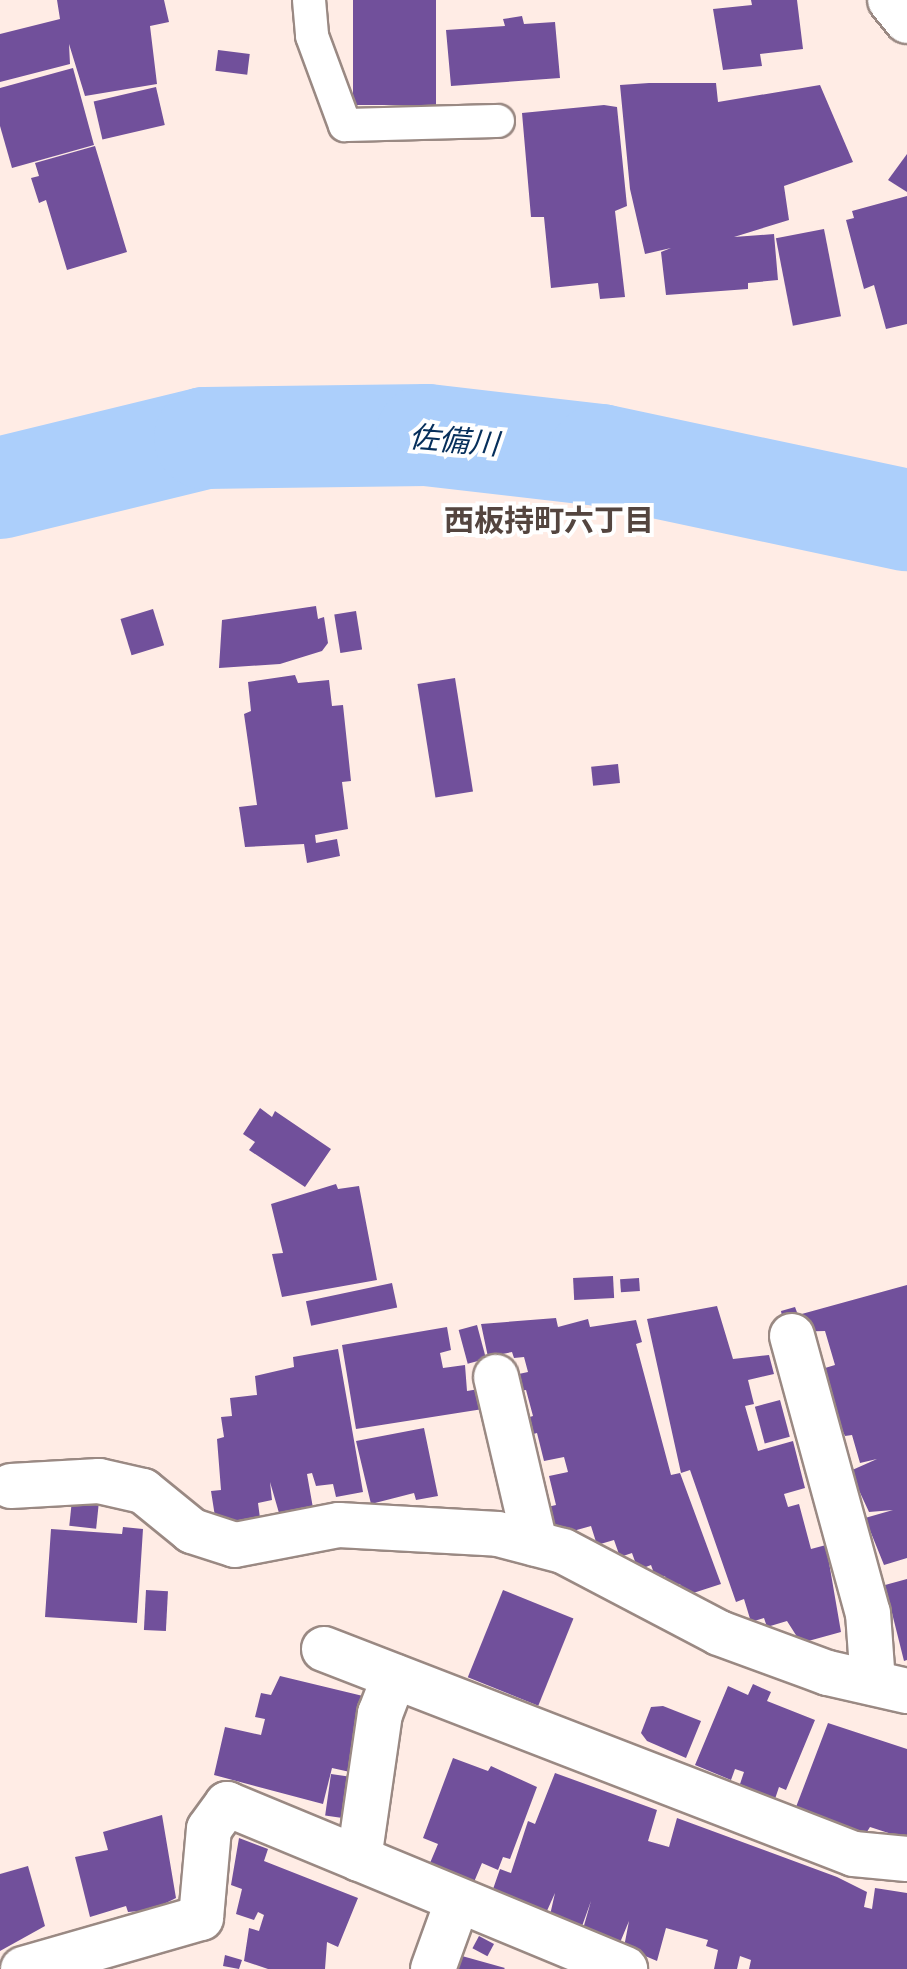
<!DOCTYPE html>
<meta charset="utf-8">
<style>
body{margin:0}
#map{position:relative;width:907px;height:1969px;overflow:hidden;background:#ffece5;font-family:Ubuntu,"Noto Sans JP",sans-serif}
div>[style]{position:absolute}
.river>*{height:102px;margin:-51px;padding:0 51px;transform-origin:51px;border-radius:51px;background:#accffb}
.building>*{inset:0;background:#71509b;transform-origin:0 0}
.roads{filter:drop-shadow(2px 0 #9a8983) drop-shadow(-2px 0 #9a8983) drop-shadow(0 2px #9a8983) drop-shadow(0 -2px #9a8983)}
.lane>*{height:32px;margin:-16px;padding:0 16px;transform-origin:16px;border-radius:16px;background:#fff}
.street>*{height:44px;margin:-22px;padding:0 22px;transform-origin:22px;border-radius:22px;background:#fff}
span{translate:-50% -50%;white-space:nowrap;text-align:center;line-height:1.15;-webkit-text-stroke:8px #fff;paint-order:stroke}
.water-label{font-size:30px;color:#062f5b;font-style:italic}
.neighbourhood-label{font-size:30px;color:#54453f;font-weight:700}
</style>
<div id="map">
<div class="river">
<i style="left:0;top:488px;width:211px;rotate:-13.7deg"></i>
<i style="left:205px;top:438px;width:222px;rotate:-0.8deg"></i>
<i style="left:427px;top:435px;width:174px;rotate:6.6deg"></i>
<i style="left:600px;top:455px;width:314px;rotate:12deg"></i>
</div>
<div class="building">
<i style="clip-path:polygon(57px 0,164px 0,169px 22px,150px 26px,157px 84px,85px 96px,69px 44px,70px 64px,0 82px,0 34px,60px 19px)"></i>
<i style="left:353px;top:0;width:83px;height:105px"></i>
<i style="clip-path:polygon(751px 0,797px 0,803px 49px,760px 54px,762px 66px,723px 70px,713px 9px,752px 5px)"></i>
<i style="clip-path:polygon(522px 16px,524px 24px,555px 22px,560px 78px,451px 86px,446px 30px,505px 26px,503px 19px)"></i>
<i style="left:218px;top:50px;width:32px;height:21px;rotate:7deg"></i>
<i style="clip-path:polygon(73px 68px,94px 145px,12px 168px,0 126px,0 88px)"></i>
<i style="clip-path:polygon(649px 83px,716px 83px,718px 102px,820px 85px,853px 162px,784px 186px,789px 220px,734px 237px,774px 234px,778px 280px,748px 283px,748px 289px,666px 295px,661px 252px,671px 248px,645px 254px,630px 189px,620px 85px)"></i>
<i style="left:156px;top:87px;width:39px;height:64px;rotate:77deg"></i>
<i style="clip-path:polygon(604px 105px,617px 107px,627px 206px,615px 211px,625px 297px,600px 299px,598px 283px,551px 288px,544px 217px,531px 217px,522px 113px)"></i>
<i style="clip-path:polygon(95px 146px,127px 252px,67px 270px,46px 200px,39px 203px,31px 178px,39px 176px,35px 163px)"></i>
<i style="clip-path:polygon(907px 154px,907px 192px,888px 180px)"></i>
<i style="clip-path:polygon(907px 196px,907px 324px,886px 329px,874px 285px,864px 289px,846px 220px,854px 218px,852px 211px)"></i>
<i style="left:824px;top:229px;width:89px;height:49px;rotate:79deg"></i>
<i style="clip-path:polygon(316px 606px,318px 619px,324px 617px,328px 643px,322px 651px,280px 664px,219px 668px,222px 620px)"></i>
<i style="left:153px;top:609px;width:38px;height:34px;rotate:73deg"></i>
<i style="left:356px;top:611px;width:39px;height:22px;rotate:81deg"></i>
<i style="clip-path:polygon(295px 675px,298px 683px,329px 680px,332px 706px,343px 705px,351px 781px,342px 782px,348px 829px,315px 835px,316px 843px,337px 839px,340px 856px,307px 863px,304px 844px,245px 847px,239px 807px,257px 805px,244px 714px,251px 711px,248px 682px)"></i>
<i style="left:455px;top:678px;width:115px;height:38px;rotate:81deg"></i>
<i style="left:618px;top:764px;width:19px;height:27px;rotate:84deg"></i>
<i style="clip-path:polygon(260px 1108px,272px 1117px,275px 1111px,331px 1149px,305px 1187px,249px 1150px,255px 1142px,243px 1134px)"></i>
<i style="clip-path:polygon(336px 1184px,338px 1189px,359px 1186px,377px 1280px,282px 1297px,272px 1254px,283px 1253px,271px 1204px)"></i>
<i style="left:613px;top:1276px;width:22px;height:40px;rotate:87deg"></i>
<i style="left:639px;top:1278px;width:13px;height:19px;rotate:86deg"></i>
<i style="left:392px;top:1283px;width:25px;height:88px;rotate:78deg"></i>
<i style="clip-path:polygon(907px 1285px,907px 1558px,884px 1565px,865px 1518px,893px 1510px,869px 1512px,850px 1471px,877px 1459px,860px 1463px,852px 1435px,845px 1436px,834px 1413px,825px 1368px,835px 1365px,825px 1331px,785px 1332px,781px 1311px,795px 1307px,798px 1315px)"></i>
<i style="clip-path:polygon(717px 1306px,733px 1359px,769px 1355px,774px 1374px,748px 1380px,754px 1404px,745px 1406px,758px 1451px,793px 1441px,805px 1488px,784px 1494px,788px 1507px,799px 1504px,811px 1549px,826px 1545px,841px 1632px,801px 1643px,787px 1621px,767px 1627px,764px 1618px,751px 1622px,744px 1599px,736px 1602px,690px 1470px,681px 1473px,647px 1319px)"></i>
<i style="clip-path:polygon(556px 1318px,558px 1327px,588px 1319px,590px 1327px,636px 1320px,642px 1342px,636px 1344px,671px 1475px,680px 1473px,721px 1584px,684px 1596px,680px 1584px,668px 1588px,665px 1576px,656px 1579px,651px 1565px,638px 1570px,632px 1553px,620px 1557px,614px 1540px,597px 1545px,591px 1526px,566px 1533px,547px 1525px,543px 1508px,556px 1505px,549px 1476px,568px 1472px,564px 1457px,544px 1461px,537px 1433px,526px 1436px,523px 1419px,533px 1416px,526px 1390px,518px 1391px,514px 1375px,528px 1372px,524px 1357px,514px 1358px,512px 1352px,488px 1357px,481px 1324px)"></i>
<i style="left:477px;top:1325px;width:35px;height:19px;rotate:75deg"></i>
<i style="clip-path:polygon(447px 1327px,451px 1350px,440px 1353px,443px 1368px,465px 1365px,467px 1391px,479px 1389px,483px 1409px,356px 1429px,342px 1345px)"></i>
<i style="clip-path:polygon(338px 1349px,363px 1492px,336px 1497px,333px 1484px,316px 1486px,312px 1473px,307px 1474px,313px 1508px,279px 1513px,270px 1482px,272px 1500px,258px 1503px,260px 1518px,216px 1523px,211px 1491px,221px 1490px,217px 1439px,224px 1437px,221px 1417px,232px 1416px,230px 1398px,257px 1395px,255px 1376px,294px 1367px,293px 1357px)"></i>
<i style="left:780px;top:1400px;width:38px;height:26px;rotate:75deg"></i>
<i style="clip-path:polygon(424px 1428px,438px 1496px,416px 1500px,414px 1493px,371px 1504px,356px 1441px)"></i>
<i style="left:72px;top:1500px;width:27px;height:26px;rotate:6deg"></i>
<i style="clip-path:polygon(123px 1527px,143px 1529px,137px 1623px,45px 1617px,51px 1529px,122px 1534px)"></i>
<i style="clip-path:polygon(907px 1579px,907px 1660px,904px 1661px,885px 1585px)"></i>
<i style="left:146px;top:1590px;width:22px;height:40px;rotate:3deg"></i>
<i style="left:503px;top:1590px;width:76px;height:94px;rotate:22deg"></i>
<i style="clip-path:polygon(280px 1676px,363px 1696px,350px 1772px,332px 1768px,323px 1804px,214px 1775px,225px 1727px,261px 1735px,265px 1719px,255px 1717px,261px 1693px,271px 1695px)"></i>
<i style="clip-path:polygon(753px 1684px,771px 1692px,767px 1701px,815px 1720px,786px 1790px,779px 1787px,775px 1799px,740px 1784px,744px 1772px,735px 1769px,731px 1780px,695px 1765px,728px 1686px,748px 1695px)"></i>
<i style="clip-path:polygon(663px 1706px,701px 1721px,686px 1758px,647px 1741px,641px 1733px,651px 1707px)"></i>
<i style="clip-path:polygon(828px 1723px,907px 1749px,907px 1839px,870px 1827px,865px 1835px,796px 1807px)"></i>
<i style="clip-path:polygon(453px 1758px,488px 1771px,491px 1766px,537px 1787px,510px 1859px,503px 1857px,498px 1870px,482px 1863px,474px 1882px,430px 1863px,438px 1844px,423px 1838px)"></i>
<i style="clip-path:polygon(555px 1773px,657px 1810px,648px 1841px,669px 1847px,677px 1818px,837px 1877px,867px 1892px,864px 1907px,872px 1909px,875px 1888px,907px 1893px,907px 1969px,749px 1969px,751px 1960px,740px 1956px,737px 1969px,714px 1969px,718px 1950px,706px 1946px,708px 1940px,666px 1928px,657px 1961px,624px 1947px,629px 1921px,619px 1945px,583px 1929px,591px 1901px,581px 1929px,550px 1915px,555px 1893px,546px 1913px,492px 1892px,500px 1869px,511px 1873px,528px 1821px,535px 1824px)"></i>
<i style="left:331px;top:1774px;width:21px;height:42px;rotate:8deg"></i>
<i style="clip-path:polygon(162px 1815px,176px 1898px,152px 1910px,128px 1912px,126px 1906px,90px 1917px,75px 1857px,108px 1850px,103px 1832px)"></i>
<i style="clip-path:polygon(239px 1838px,268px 1849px,264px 1861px,358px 1898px,338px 1947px,327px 1942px,325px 1969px,268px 1969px,244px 1961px,249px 1928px,259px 1931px,264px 1915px,258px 1912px,254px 1920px,236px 1914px,242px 1889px,231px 1885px)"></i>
<i style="clip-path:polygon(28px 1866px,45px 1926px,0 1951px,0 1874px)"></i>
<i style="left:479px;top:1936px;width:17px;height:14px;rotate:28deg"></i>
<i style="clip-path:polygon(225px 1955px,242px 1960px,239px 1969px,223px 1966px)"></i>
<i style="clip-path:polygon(462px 1956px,505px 1968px,504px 1969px,458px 1969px)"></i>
</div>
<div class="roads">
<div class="lane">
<i style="left:309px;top:0;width:36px;rotate:85deg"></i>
<i style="left:312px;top:36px;width:95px;rotate:69.7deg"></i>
<i style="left:345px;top:125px;width:153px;rotate:-1.5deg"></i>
</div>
<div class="street">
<i style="left:890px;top:0;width:27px;rotate:51deg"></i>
<i style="left:792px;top:1336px;width:287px;rotate:74.7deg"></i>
<i style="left:868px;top:1613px;width:70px;rotate:85.9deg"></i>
<i style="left:496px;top:1377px;width:171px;rotate:76.8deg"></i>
<i style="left:11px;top:1486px;width:88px;rotate:-3.3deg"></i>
<i style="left:99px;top:1481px;width:45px;rotate:12.8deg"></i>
<i style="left:143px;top:1491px;width:63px;rotate:39.2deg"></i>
<i style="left:192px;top:1531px;width:45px;rotate:18deg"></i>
<i style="left:235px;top:1545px;width:106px;rotate:-10.9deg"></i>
<i style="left:339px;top:1525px;width:159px;rotate:3.2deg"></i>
<i style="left:498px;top:1534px;width:67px;rotate:14.7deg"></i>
<i style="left:563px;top:1551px;width:176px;rotate:27.7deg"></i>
<i style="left:719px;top:1633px;width:116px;rotate:20.2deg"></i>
<i style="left:828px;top:1673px;width:81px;rotate:12.8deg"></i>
<i style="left:324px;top:1649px;width:568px;rotate:21.15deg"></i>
<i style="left:854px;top:1854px;width:53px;rotate:5.4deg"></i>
<i style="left:359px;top:1859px;width:147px;rotate:-81.8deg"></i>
<i style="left:380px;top:1714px;width:40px;rotate:-69deg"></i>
<i style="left:23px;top:1969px;width:185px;rotate:-16deg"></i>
<i style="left:201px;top:1918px;width:89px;rotate:-84.9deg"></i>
<i style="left:209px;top:1829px;width:31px;rotate:-54deg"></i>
<i style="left:227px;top:1804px;width:431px;rotate:22.5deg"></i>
<i style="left:433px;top:1969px;width:73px;rotate:-70.1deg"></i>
</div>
</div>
<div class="water-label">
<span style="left:454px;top:440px;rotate:5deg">佐備川</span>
</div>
<div class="neighbourhood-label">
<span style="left:549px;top:520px">西板持町六丁目</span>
</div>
</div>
